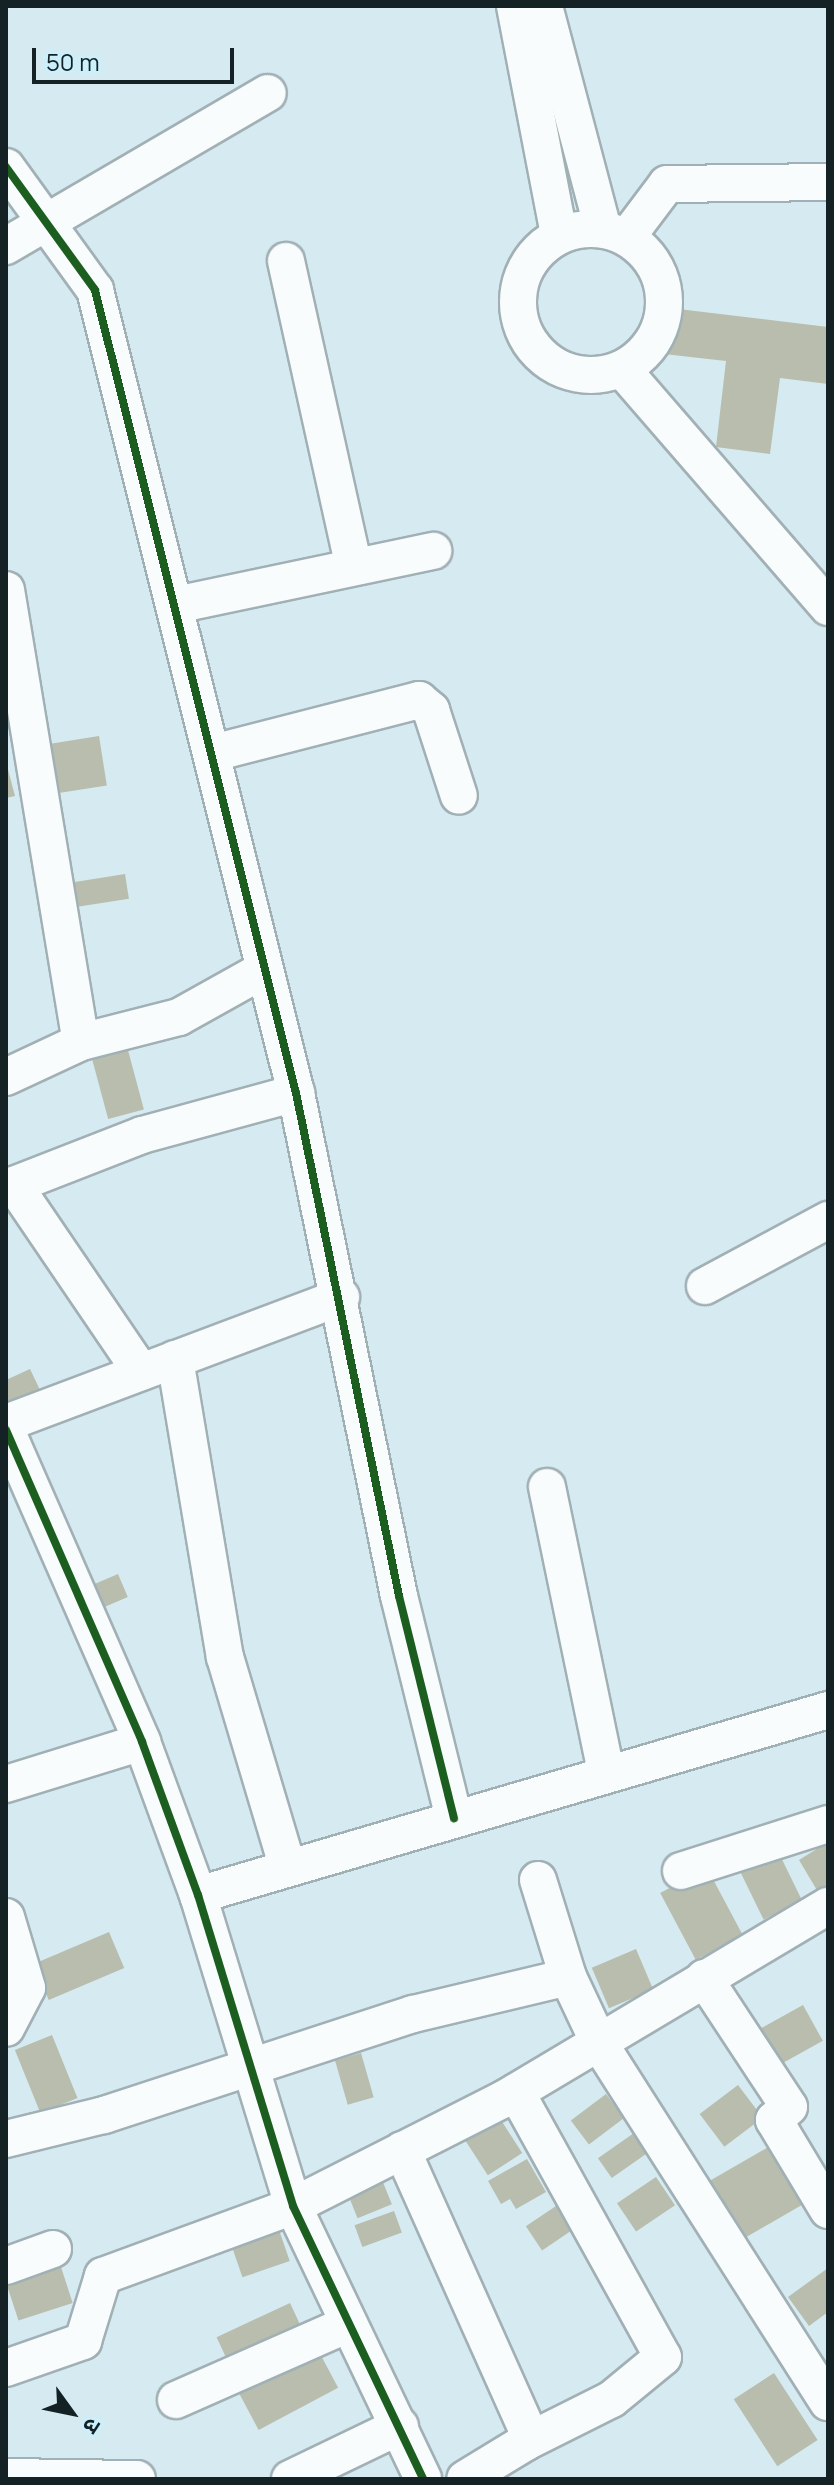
<!DOCTYPE html>
<meta charset="utf-8">
<style>
body{margin:0}
#map{position:relative;width:834px;height:2485px;overflow:hidden;background:#d6eaf1;font-family:Manrope,"Noto Sans Devanagari",sans-serif}
div>[style]{position:absolute}
.building>*{inset:0;background:#b8bdad;transform-origin:0 0}
.roads{filter:drop-shadow(2px 0 #a1b0b5) drop-shadow(-2px 0 #a1b0b5) drop-shadow(0 2px #a1b0b5) drop-shadow(0 -2px #a1b0b5)}
.minor>*{height:36px;margin:-18px;padding:0 18px;transform-origin:18px;border-radius:18px;background:#f9fcfd}
.minor>.ring{margin:-18px;padding:0;box-sizing:content-box;background:none;border:36px solid #f9fcfd;border-radius:50%}
.cycleway>*{height:8px;margin:-4px;padding:0 4px;transform-origin:4px;border-radius:4px;background:#1b5e20}
span{translate:-50% -50%;white-space:nowrap;text-align:center;line-height:1.15;-webkit-text-stroke:6px #cbf0fc;paint-order:stroke}
.frame{position:absolute;inset:0;border:8px solid #142226;pointer-events:none}
.north{position:absolute;left:32px;top:2373px;width:80px;height:80px;-webkit-text-stroke:6px #cbf0fc;paint-order:stroke;rotate:123deg;font-size:22px;font-weight:700;line-height:32px;text-align:center;color:#142226}
.north::after{content:'';display:block;margin:auto;width:28px;height:36px;background:#142226;clip-path:polygon(50% 0,100% 100%,50% 72%,0 100%)}
.scale{position:absolute;left:32px;top:48px;width:202px;height:36px;box-sizing:border-box;border:4px solid #142226;border-top:0;padding-left:10px;font-size:24px;line-height:28px;white-space:nowrap;color:#142226;-webkit-text-stroke:6px #cbf0fc;paint-order:stroke}
</style>
<div id="map">
<div class="building">
<i style="clip-path:polygon(670px 308px,828px 327px,828px 384px,780px 378px,770px 454px,716px 447px,726px 361px,664px 354px)"></i>
<i style="left:99px;top:736px;width:50px;height:60px;rotate:81deg"></i>
<i style="clip-path:polygon(6px 762px,15px 796px,6px 798px)"></i>
<i style="left:125px;top:874px;width:25px;height:65px;rotate:81deg"></i>
<i style="left:125px;top:1039px;width:73px;height:37px;rotate:75deg"></i>
<i style="clip-path:polygon(30px 1369px,40px 1390px,6px 1405px,6px 1380px)"></i>
<i style="left:118px;top:1574px;width:25px;height:33px;rotate:67deg"></i>
<i style="clip-path:polygon(828px 1842px,828px 1900px,824px 1902px,799px 1860px)"></i>
<i style="left:775px;top:1845px;width:62px;height:43px;rotate:64deg"></i>
<i style="left:707px;top:1868px;width:76px;height:53px;rotate:62deg"></i>
<i style="left:109px;top:1932px;width:39px;height:82px;rotate:67deg"></i>
<i style="left:636px;top:1949px;width:44px;height:48px;rotate:67deg"></i>
<i style="left:803px;top:2005px;width:41px;height:54px;rotate:61deg"></i>
<i style="left:52px;top:2035px;width:68px;height:40px;rotate:68deg"></i>
<i style="left:361px;top:2053px;width:46px;height:27px;rotate:74deg"></i>
<i style="left:738px;top:2085px;width:41px;height:48px;rotate:53deg"></i>
<i style="left:606px;top:2094px;width:30px;height:44px;rotate:53deg"></i>
<i style="left:495px;top:2111px;width:50px;height:41px;rotate:57deg"></i>
<i style="left:634px;top:2133px;width:24px;height:44px;rotate:55deg"></i>
<i style="left:777px;top:2142px;width:67px;height:87px;rotate:60deg"></i>
<i style="clip-path:polygon(527px 2159px,546px 2192px,516px 2209px,510px 2199px,501px 2204px,488px 2181px)"></i>
<i style="left:378px;top:2170px;width:37px;height:37px;rotate:68deg"></i>
<i style="left:656px;top:2177px;width:34px;height:47px;rotate:56deg"></i>
<i style="left:559px;top:2204px;width:29px;height:40px;rotate:56deg"></i>
<i style="left:394px;top:2211px;width:23px;height:42px;rotate:70deg"></i>
<i style="left:278px;top:2227px;width:36px;height:50px;rotate:71deg"></i>
<i style="left:60px;top:2264px;width:41px;height:57px;rotate:72deg"></i>
<i style="clip-path:polygon(828px 2268px,828px 2312px,809px 2326px,788px 2297px)"></i>
<i style="left:290px;top:2303px;width:29px;height:81px;rotate:65deg"></i>
<i style="left:317px;top:2348px;width:45px;height:90px;rotate:62deg"></i>
<i style="left:774px;top:2373px;width:80px;height:48px;rotate:57deg"></i>
</div>
<div class="roads">
<div class="minor">
<i style="left:515px;top:6px;width:233px;rotate:79.1deg"></i>
<i style="left:544px;top:6px;width:231px;rotate:75.2deg"></i>
<i style="left:6px;top:167px;width:152px;rotate:54.1deg"></i>
<i style="left:95px;top:290px;width:828px;rotate:75.95deg"></i>
<i style="left:296px;top:1093px;width:513px;rotate:78.43deg"></i>
<i style="left:399px;top:1596px;width:229px;rotate:76.1deg"></i>
<i class="ring" style="left:518px;top:229px;width:110px;height:110px"></i>
<i style="left:627px;top:237px;width:66px;rotate:-53deg"></i>
<i style="left:667px;top:184px;width:161px;rotate:-0.7deg"></i>
<i style="left:6px;top:246px;width:303px;rotate:-30.3deg"></i>
<i style="left:286px;top:261px;width:310px;rotate:77.5deg"></i>
<i style="left:622px;top:369px;width:315px;rotate:49.1deg"></i>
<i style="left:6px;top:590px;width:458px;rotate:80.6deg"></i>
<i style="left:176px;top:605px;width:263px;rotate:-11.9deg"></i>
<i style="left:213px;top:753px;width:213px;rotate:-14.4deg"></i>
<i style="left:419px;top:700px;width:16px;rotate:40deg"></i>
<i style="left:431px;top:710px;width:90px;rotate:72deg"></i>
<i style="left:6px;top:1077px;width:83px;rotate:-25deg"></i>
<i style="left:81px;top:1042px;width:101px;rotate:-14.3deg"></i>
<i style="left:179px;top:1017px;width:96px;rotate:-29.2deg"></i>
<i style="left:14px;top:1185px;width:226px;rotate:55.8deg"></i>
<i style="left:6px;top:1188px;width:146px;rotate:-21.3deg"></i>
<i style="left:142px;top:1135px;width:160px;rotate:-15.3deg"></i>
<i style="left:705px;top:1286px;width:140px;rotate:-28.2deg"></i>
<i style="left:175px;top:1359px;width:302px;rotate:80.5deg"></i>
<i style="left:225px;top:1657px;width:220px;rotate:73.4deg"></i>
<i style="left:6px;top:1423px;width:358px;rotate:-20.6deg"></i>
<i style="left:6px;top:1430px;width:340px;rotate:66.4deg"></i>
<i style="left:142px;top:1742px;width:163px;rotate:69.9deg"></i>
<i style="left:198px;top:1895px;width:325px;rotate:73deg"></i>
<i style="left:293px;top:2206px;width:302px;rotate:64.5deg"></i>
<i style="left:547px;top:1487px;width:290px;rotate:78.3deg"></i>
<i style="left:6px;top:1784px;width:142px;rotate:-17.2deg"></i>
<i style="left:681px;top:1871px;width:154px;rotate:-17.7deg"></i>
<i style="left:538px;top:1880px;width:102px;rotate:72.8deg"></i>
<i style="left:568px;top:1977px;width:73px;rotate:64.8deg"></i>
<i style="left:599px;top:2043px;width:426px;rotate:57.5deg"></i>
<i style="left:198px;top:1895px;width:657px;rotate:-16.36deg"></i>
<i style="left:6px;top:1917px;width:74px;rotate:73.5deg"></i>
<i style="left:27px;top:1988px;width:45px;rotate:117.7deg"></i>
<i style="left:704px;top:1978px;width:154px;rotate:56.6deg"></i>
<i style="left:789px;top:2107px;width:20px;rotate:139deg"></i>
<i style="left:774px;top:2120px;width:105px;rotate:59deg"></i>
<i style="left:516px;top:2092px;width:303px;rotate:61deg"></i>
<i style="left:663px;top:2357px;width:66px;rotate:140.5deg"></i>
<i style="left:612px;top:2399px;width:96px;rotate:153.4deg"></i>
<i style="left:6px;top:2139px;width:101px;rotate:-13.8deg"></i>
<i style="left:104px;top:2115px;width:325px;rotate:-18.1deg"></i>
<i style="left:413px;top:2014px;width:159px;rotate:-13.4deg"></i>
<i style="left:402px;top:2150px;width:303px;rotate:65.9deg"></i>
<i style="left:526px;top:2427px;width:15px;rotate:90deg"></i>
<i style="left:526px;top:2442px;width:71px;rotate:148.8deg"></i>
<i style="left:6px;top:2266px;width:50px;rotate:-19.9deg"></i>
<i style="left:6px;top:2368px;width:82px;rotate:-19.3deg"></i>
<i style="left:83px;top:2341px;width:68px;rotate:-72.9deg"></i>
<i style="left:103px;top:2276px;width:202px;rotate:-20.2deg"></i>
<i style="left:293px;top:2206px;width:237px;rotate:-26.9deg"></i>
<i style="left:504px;top:2099px;width:377px;rotate:-30.8deg"></i>
<i style="left:176px;top:2400px;width:188px;rotate:-23.8deg"></i>
<i style="left:6px;top:2477px;width:131px;rotate:0.9deg"></i>
<i style="left:290px;top:2479px;width:122px;rotate:-25.7deg"></i>
</div>
</div>
<div class="cycleway">
<i style="left:6px;top:167px;width:152px;rotate:54.1deg"></i>
<i style="left:95px;top:290px;width:828px;rotate:75.95deg"></i>
<i style="left:296px;top:1093px;width:513px;rotate:78.43deg"></i>
<i style="left:399px;top:1596px;width:229px;rotate:76.1deg"></i>
<i style="left:6px;top:1430px;width:340px;rotate:66.4deg"></i>
<i style="left:142px;top:1742px;width:163px;rotate:69.9deg"></i>
<i style="left:198px;top:1895px;width:325px;rotate:73deg"></i>
<i style="left:293px;top:2206px;width:302px;rotate:64.5deg"></i>
</div>
<div class="frame"></div>
<div class="north">उ</div>
<div class="scale">50 m</div>
</div>
